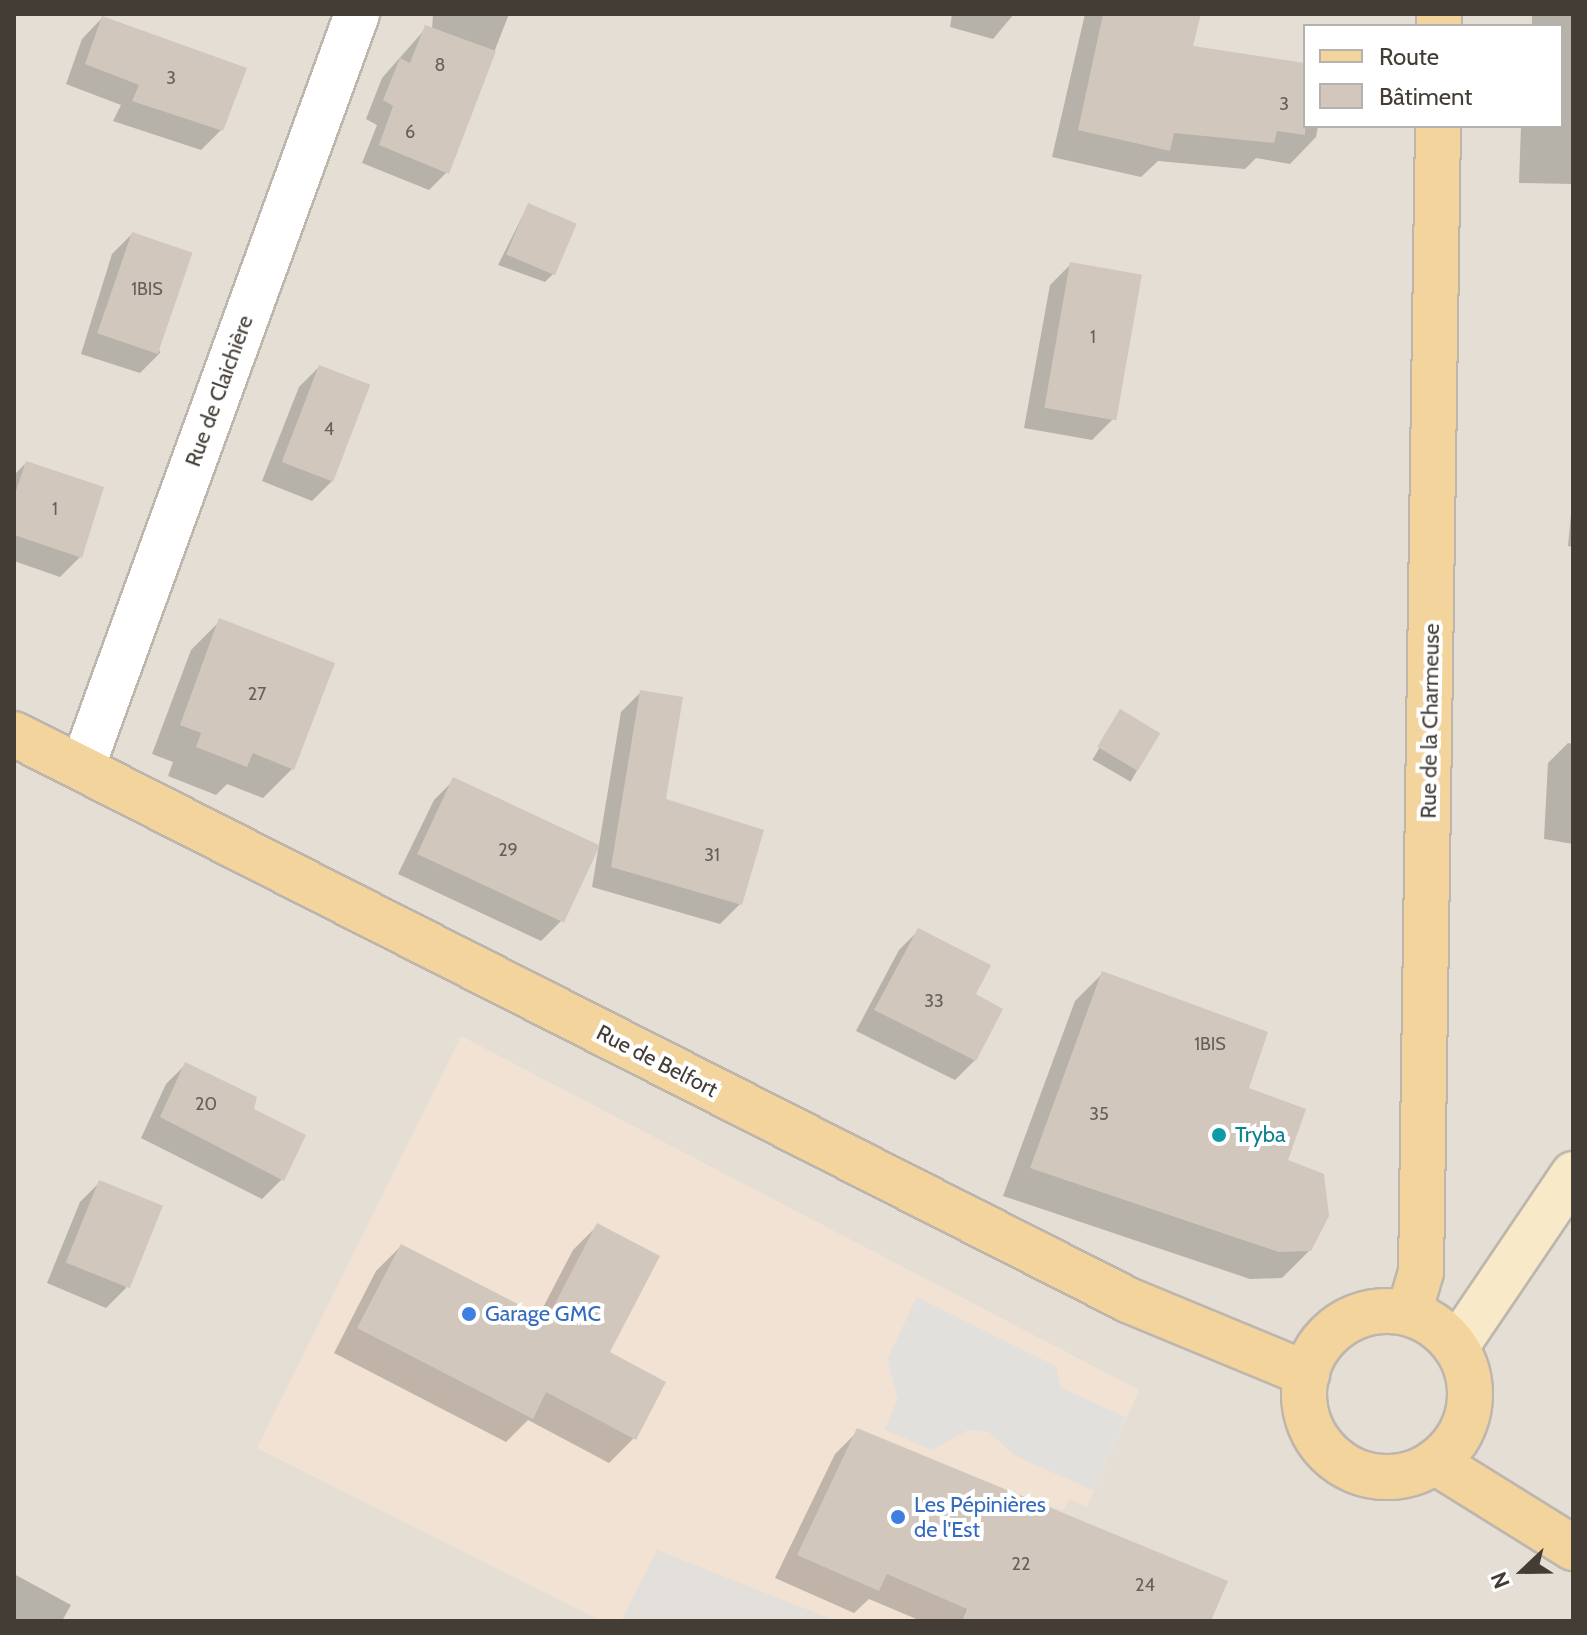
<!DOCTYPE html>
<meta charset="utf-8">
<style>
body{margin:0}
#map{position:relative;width:1587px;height:1635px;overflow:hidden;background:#f1ede6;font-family:Cabin,sans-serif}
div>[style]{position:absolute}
.residential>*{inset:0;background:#e4ded4}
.commercial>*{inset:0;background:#f1e2d3}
.industrial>*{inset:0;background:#e3dfdb}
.parking>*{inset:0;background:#e2e0dd}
.shadow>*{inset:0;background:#0003;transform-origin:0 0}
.building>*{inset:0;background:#d1c7bd;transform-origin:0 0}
.roads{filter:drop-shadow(2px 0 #beb6ad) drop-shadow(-2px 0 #beb6ad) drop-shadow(0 2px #beb6ad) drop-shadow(0 -2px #beb6ad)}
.street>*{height:44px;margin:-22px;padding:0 22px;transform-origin:22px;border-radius:22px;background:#fff}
.secondary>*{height:44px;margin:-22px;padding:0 22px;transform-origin:22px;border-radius:22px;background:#f8e9c8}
.primary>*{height:44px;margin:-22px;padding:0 22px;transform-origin:22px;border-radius:22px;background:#f3d49d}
.primary>.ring{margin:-22px;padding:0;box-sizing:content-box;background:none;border:44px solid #f3d49d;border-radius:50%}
.dots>*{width:22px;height:22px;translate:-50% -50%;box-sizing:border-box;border:4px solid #fff;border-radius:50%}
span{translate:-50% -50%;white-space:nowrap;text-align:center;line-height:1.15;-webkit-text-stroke:8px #fff;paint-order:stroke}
.number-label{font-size:18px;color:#666058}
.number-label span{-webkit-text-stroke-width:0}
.street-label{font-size:22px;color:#433d36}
.culture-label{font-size:22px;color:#0d838f}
.left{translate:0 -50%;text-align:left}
.shop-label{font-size:22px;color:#366cbe}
.frame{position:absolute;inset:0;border:16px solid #433d36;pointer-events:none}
.legend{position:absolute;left:1303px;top:24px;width:260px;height:104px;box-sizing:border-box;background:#fff;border:2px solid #b4b1af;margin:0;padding:10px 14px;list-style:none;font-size:24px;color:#433d36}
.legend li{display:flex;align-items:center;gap:16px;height:40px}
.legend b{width:40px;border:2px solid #b4b1af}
.north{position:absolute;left:1483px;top:1531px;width:80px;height:80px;-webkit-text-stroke:6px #fff;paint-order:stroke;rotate:248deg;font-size:22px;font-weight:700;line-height:32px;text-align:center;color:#433d36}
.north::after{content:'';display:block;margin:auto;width:28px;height:36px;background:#433d36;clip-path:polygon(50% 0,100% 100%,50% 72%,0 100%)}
</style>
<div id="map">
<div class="residential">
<i style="clip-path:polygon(evenodd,14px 14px,1573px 14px,1573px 1621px,833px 1621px,658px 1551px,621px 1621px,14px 1621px,14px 14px,1305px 26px,1561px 26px,1561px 126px,1305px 126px,1305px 26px)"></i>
</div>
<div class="commercial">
<i style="clip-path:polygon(461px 1036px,1139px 1390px,1087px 1507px,1069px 1499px,1064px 1510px,1041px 1504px,1005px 1513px,959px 1621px,836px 1621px,658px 1551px,621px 1621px,601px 1621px,257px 1448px)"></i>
</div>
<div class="industrial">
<i style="clip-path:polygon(657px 1550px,697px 1566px,836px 1621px,621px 1621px)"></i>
</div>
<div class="parking">
<i style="clip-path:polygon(917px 1297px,1056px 1366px,1061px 1388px,1126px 1417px,1094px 1491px,1014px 1455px,989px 1432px,968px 1430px,931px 1450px,884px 1429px,898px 1399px,887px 1359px)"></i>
</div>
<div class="shadow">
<i style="clip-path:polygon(433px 14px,509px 14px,447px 172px,429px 190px,362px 163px,377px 125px,366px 119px,382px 78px,426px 28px,432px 30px)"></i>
<i style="clip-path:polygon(952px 14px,1014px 14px,993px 39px,950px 27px)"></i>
<i style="clip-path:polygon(1085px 14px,1198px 14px,1191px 48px,1305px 65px,1305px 126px,1318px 126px,1316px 137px,1290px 164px,1256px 158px,1245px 169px,1158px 161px,1141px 177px,1052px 157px)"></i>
<i style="clip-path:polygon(1532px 14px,1573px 14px,1573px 184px,1519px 183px,1521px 126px,1561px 126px,1561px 26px,1532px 26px)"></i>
<i style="clip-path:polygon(102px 18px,221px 130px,201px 150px,113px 121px,121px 105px,66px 84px,82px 39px)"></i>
<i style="clip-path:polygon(528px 205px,555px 272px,545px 282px,498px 265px)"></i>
<i style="clip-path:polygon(132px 234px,160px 353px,140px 373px,81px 354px,112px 254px)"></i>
<i style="clip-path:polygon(1070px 265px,1112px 420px,1092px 440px,1024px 428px,1050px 285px)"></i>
<i style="clip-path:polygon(319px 367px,332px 481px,312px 501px,262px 481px,299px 387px)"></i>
<i style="clip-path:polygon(26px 463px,102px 489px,80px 557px,60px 577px,14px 561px,14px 475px)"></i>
<i style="clip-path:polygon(1573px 493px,1573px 547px,1568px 546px)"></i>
<i style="clip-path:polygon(220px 621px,292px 769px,263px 798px,227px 784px,216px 795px,168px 776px,173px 762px,152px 754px,191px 650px)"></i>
<i style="clip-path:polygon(641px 692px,663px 801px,740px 904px,720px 924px,592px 887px,621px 712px)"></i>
<i style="left:1120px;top:712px;width:44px;height:55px;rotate:30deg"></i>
<i style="clip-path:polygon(1568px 743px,1573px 744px,1573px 844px,1544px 839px,1548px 763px)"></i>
<i style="clip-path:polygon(454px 780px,561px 921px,541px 941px,398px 874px,434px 800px)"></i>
<i style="clip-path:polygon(919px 930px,975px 1060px,955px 1080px,856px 1031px,899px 950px)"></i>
<i style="clip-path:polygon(1103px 973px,1246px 1089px,1285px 1162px,1310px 1250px,1282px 1278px,1250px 1279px,1003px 1196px,1075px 1001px)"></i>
<i style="clip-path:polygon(186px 1064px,251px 1110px,282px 1179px,262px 1199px,141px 1138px,166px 1084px)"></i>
<i style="clip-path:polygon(100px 1182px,126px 1288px,106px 1308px,47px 1283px,80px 1202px)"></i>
<i style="clip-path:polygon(598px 1225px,608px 1353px,634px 1438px,609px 1463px,528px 1420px,506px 1442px,334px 1353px,376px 1271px,401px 1246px,538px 1317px,573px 1250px)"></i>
<i style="clip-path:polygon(858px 1431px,1209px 1621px,921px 1621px,869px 1599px,854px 1613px,775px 1578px,835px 1454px)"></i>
<i style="clip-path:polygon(14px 1574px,71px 1605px,62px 1621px,14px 1621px)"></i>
</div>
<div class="building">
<i style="clip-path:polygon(1103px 14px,1201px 14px,1193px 46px,1305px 63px,1305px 135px,1277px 131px,1274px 143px,1174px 133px,1170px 151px,1078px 130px)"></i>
<i style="clip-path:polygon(102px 16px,247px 68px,223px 131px,132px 101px,139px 85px,85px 64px)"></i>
<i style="clip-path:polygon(425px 25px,496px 51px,449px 174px,379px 145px,393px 106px,383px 100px,400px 58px,410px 63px)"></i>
<i style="left:528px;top:203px;width:53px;height:56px;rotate:23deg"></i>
<i style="left:132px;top:232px;width:64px;height:107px;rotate:19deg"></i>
<i style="left:1070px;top:262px;width:73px;height:148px;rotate:10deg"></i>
<i style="left:319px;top:365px;width:55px;height:104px;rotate:21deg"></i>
<i style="clip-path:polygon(26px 461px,104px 487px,82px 558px,14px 535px,14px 497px)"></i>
<i style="clip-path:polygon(219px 618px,335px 663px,294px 770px,253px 753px,247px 767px,196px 747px,201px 733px,180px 725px)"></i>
<i style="clip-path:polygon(640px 690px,683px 697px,666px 799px,764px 830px,742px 905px,611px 867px)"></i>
<i style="left:1120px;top:709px;width:47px;height:44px;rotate:31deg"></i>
<i style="left:453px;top:777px;width:162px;height:85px;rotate:25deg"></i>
<i style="clip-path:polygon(918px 928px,991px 965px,976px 994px,1003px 1009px,976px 1061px,874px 1010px)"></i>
<i style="clip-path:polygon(1102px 971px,1268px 1032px,1249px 1088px,1306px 1109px,1288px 1160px,1324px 1174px,1329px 1216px,1311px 1251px,1279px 1252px,1030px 1168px)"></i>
<i style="clip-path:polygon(185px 1062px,257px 1097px,254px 1109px,306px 1135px,284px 1181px,160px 1117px)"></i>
<i style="left:99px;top:1180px;width:69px;height:89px;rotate:22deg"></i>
<i style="clip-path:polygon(597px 1223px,660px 1256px,610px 1352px,666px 1382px,636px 1440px,546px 1392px,533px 1419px,357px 1328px,401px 1244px,547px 1319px)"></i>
<i style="clip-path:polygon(857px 1428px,1228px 1581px,1211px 1621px,962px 1621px,967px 1609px,887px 1574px,879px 1591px,797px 1555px)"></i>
</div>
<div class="roads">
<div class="street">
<i style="left:82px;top:768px;width:803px;rotate:-69.96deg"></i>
</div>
<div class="secondary">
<i style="left:1456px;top:1347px;width:209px;rotate:-55.9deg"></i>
</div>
<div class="primary">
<i style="left:1439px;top:26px;width:12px;rotate:-90deg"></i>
<i style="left:14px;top:734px;width:1250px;rotate:26.93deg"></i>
<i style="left:1128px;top:1300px;width:194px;rotate:22.5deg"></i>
<i class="ring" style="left:1304px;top:1311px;width:122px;height:122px"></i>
<i style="left:1409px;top:1313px;width:43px;rotate:-73.7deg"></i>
<i style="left:1421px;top:1272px;width:1146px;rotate:-89.15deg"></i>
<i style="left:1435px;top:1462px;width:163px;rotate:31.9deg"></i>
</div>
</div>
<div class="dots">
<i style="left:1219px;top:1135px;background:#0f9aa8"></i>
<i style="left:469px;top:1314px;background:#3f7fe0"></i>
<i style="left:898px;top:1517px;background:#3f7fe0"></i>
</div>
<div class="number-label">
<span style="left:440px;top:65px">8</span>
<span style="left:171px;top:78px">3</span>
<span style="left:1284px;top:104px">3</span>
<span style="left:410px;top:132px">6</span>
<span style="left:147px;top:289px">1BIS</span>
<span style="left:1093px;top:337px">1</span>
<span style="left:329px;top:429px">4</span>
<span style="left:55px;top:509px">1</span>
<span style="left:257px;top:694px">27</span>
<span style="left:508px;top:850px">29</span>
<span style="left:712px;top:855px">31</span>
<span style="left:934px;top:1001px">33</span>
<span style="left:1210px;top:1044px">1BIS</span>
<span style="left:206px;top:1104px">20</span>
<span style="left:1099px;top:1114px">35</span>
<span style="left:1021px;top:1564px">22</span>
<span style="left:1145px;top:1585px">24</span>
</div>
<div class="street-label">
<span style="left:219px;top:391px;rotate:-70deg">Rue de Claichière</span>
<span style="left:1430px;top:721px;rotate:-89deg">Rue de la Charmeuse</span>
<span style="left:657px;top:1061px;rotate:27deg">Rue de Belfort</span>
</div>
<div class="culture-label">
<span class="left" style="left:1235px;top:1135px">Tryba</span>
</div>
<div class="shop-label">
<span class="left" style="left:485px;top:1314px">Garage GMC</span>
<span class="left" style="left:914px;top:1517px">Les Pépinières<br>de l'Est</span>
</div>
<div class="frame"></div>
<ul class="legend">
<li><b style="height:10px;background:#f3d49d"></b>Route</li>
<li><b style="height:22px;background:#d1c7bd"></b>Bâtiment</li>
</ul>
<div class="north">N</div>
</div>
